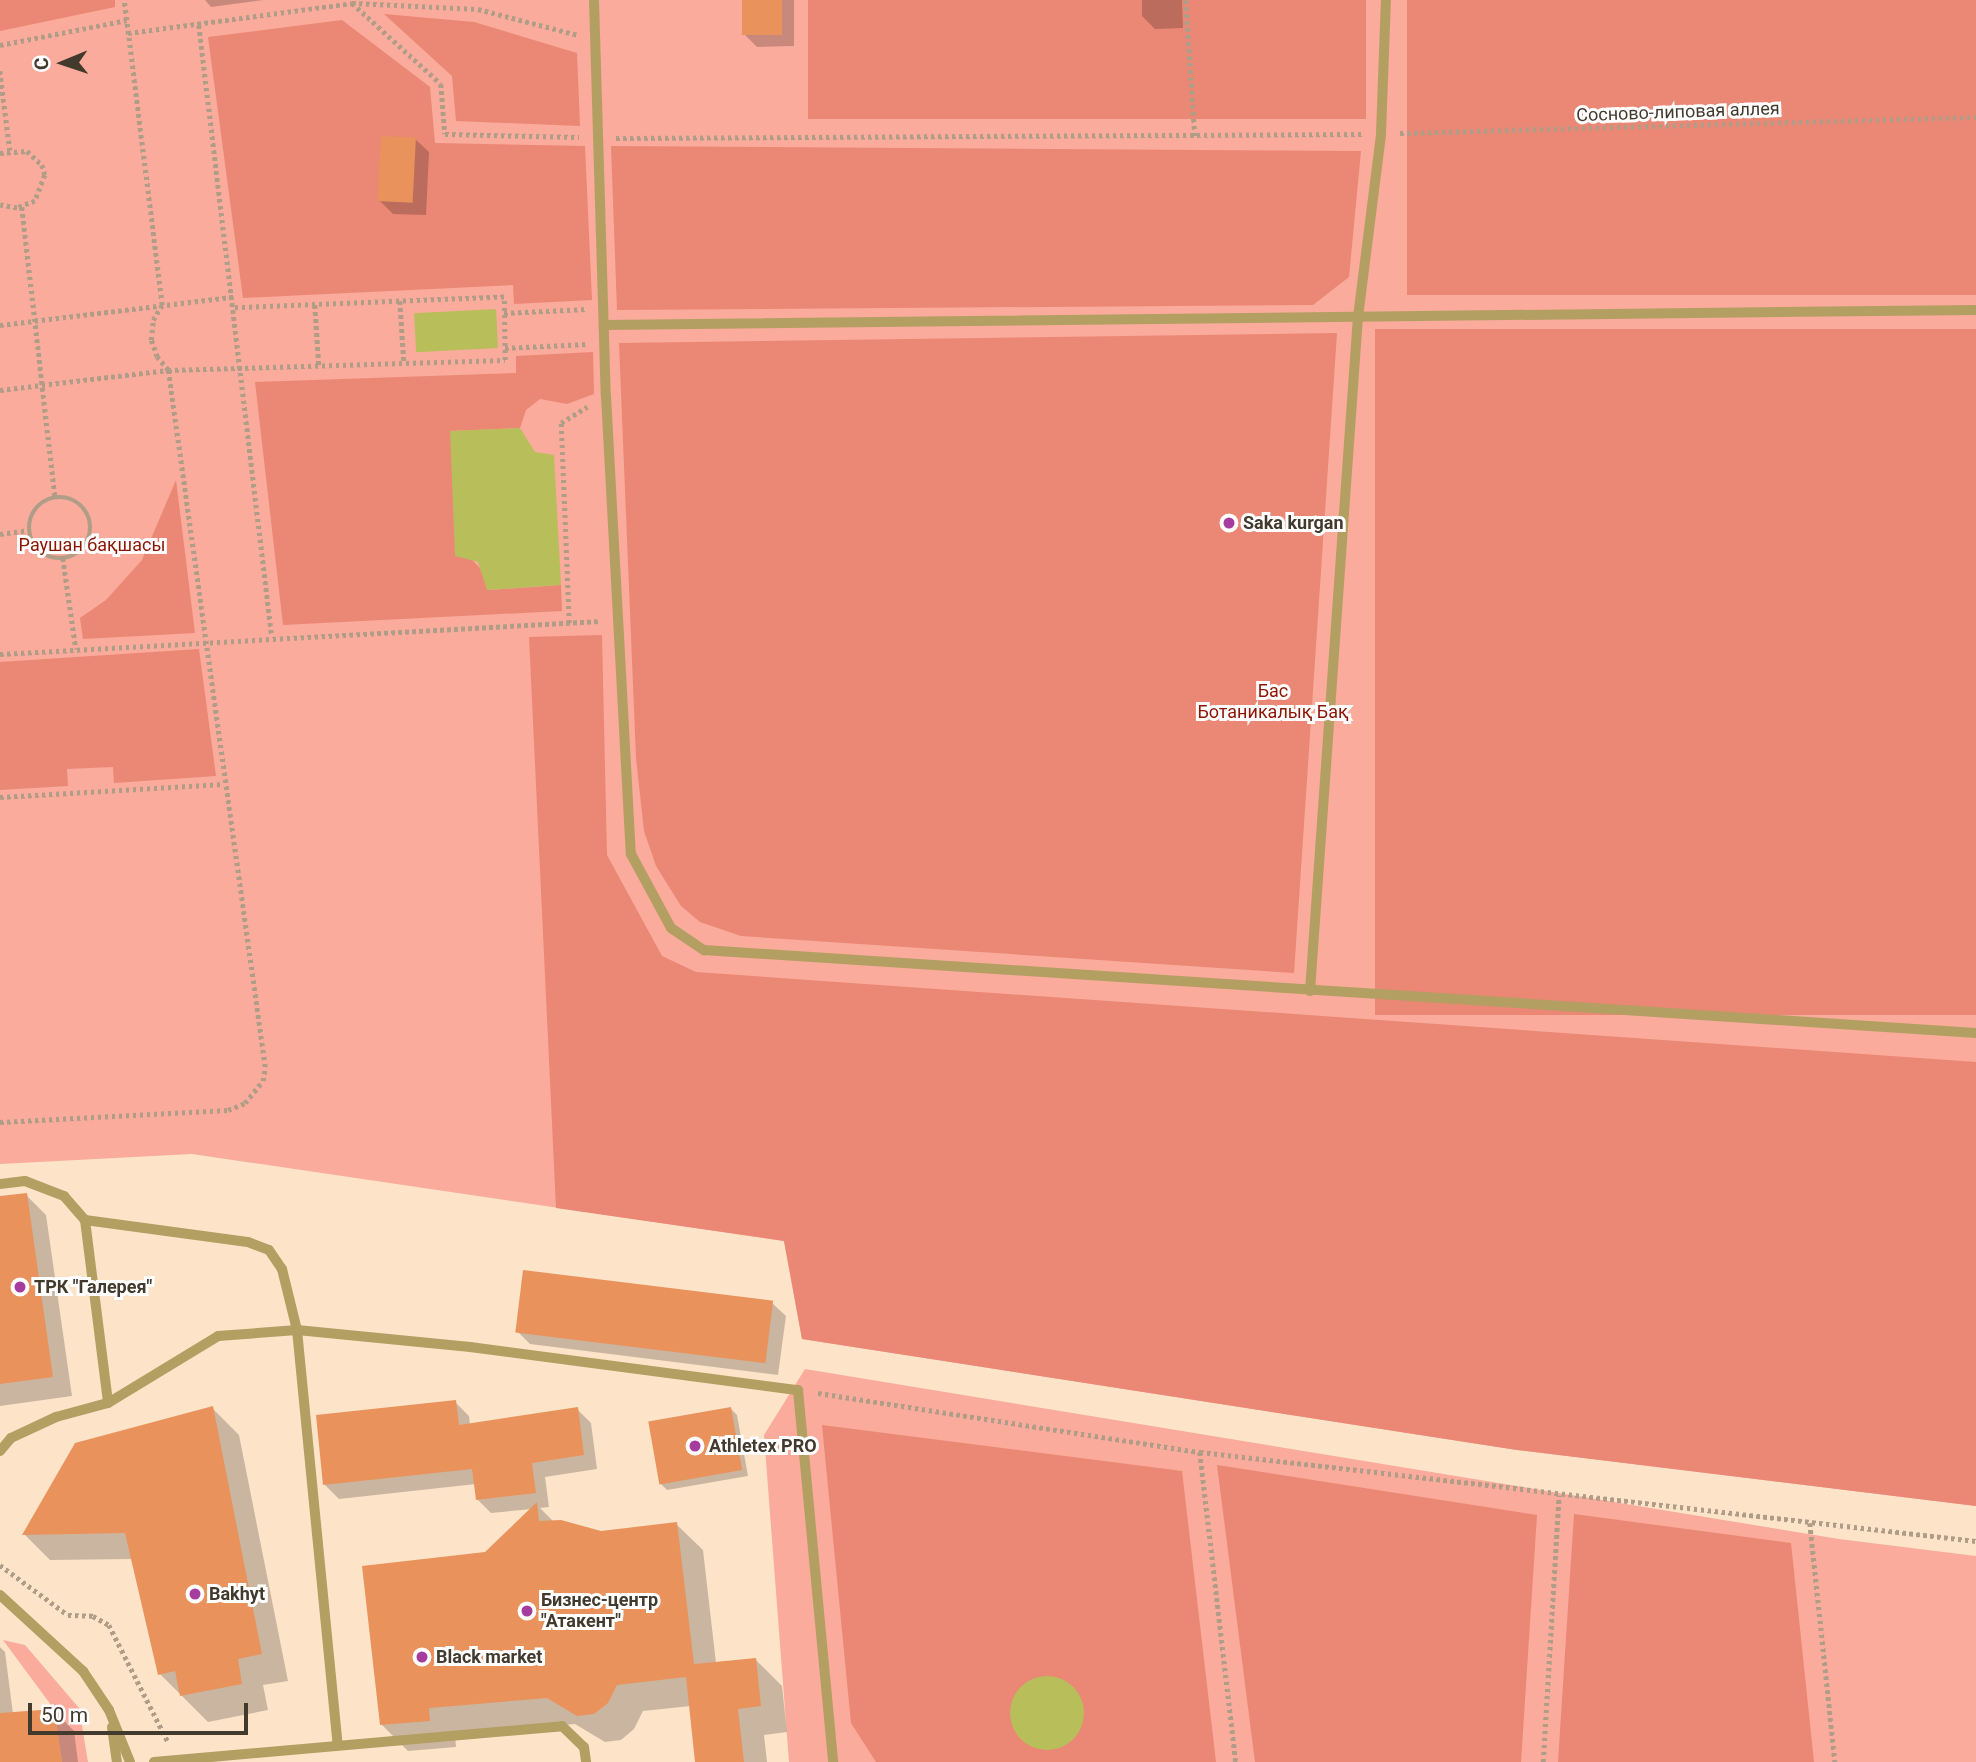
<!DOCTYPE html>
<meta charset="utf-8">
<style>
body{margin:0}
#map{position:relative;width:1976px;height:1762px;overflow:hidden;background:#fde4c8;font-family:Roboto,sans-serif}
div>[style]{position:absolute}
.green>*{inset:0;background:#faab9b}
.forest>*{inset:0;background:#eb8775;transform-origin:0 0}
.water>*{inset:0;background:#b8be59;transform-origin:0 0}
.round{border-radius:50%}
.shadow>*{inset:0;background:#0003}
.building>*{inset:0;background:#e9925c;transform-origin:0 0}
.path>*{height:4.5px;margin-top:-2.25px;transform-origin:0;background:repeating-linear-gradient(90deg,#af9d87 0 3.5px,transparent 0 7px)}
.path>.ring{margin:-2.25px;padding:0;box-sizing:content-box;background:none;border:4.5px solid #af9d87;border-radius:50%}
.lane>*{height:10px;margin:-5px;padding:0 5px;transform-origin:5px;border-radius:5px;background:#b39f62}
.dots>*{width:19px;height:19px;translate:-50% -50%;box-sizing:border-box;border:4px solid #fff;border-radius:50%}
span{translate:-50% -50%;white-space:nowrap;text-align:center;line-height:1.15;-webkit-text-stroke:6px #fff;paint-order:stroke}
.street-label{font-size:18px;color:#433a2e}
.poi-label{font-size:18px;color:#433a2e;font-weight:700}
.left{translate:0 -50%;text-align:left}
.park-label{font-size:18px;color:#8c1402}
.north{position:absolute;left:28px;top:28px;width:70px;height:70px;-webkit-text-stroke:5px #fff;paint-order:stroke;rotate:268deg;font-size:19px;font-weight:700;line-height:28px;text-align:center;color:#433a2e}
.north::after{content:'';display:block;margin:auto;width:24px;height:32px;background:#433a2e;clip-path:polygon(50% 0,100% 100%,50% 72%,0 100%)}
.scale{position:absolute;left:28px;top:1703px;width:220px;height:32px;box-sizing:border-box;border:4px solid #433a2e;border-top:0;padding-left:9px;font-size:21px;line-height:24px;white-space:nowrap;color:#433a2e;-webkit-text-stroke:5px #fff;paint-order:stroke}
</style>
<div id="map">
<div class="green">
<i style="clip-path:polygon(0 0,1976px 0,1976px 1506px,1517px 1450px,802px 1339px,784px 1241px,192px 1154px,0 1164px)"></i>
<i style="clip-path:polygon(805px 1369px,1839px 1539px,1976px 1556px,1976px 1762px,789px 1762px,764px 1435px)"></i>
<i style="clip-path:polygon(3px 1640px,25px 1645px,79px 1708px,88px 1762px,62px 1762px,54px 1709px)"></i>
</div>
<div class="forest">
<i style="clip-path:polygon(0 0,115px 0,115px 7px,0 31px)"></i>
<i style="left:808px;top:0;width:558px;height:119px"></i>
<i style="left:1407px;top:0;width:569px;height:295px"></i>
<i style="clip-path:polygon(384px 14px,474px 22px,577px 53px,580px 126px,456px 121px,452px 76px)"></i>
<i style="clip-path:polygon(342px 20px,430px 87px,435px 143px,585px 146px,592px 300px,514px 304px,513px 285px,243px 298px,208px 37px)"></i>
<i style="clip-path:polygon(611px 146px,1361px 151px,1349px 277px,1313px 305px,617px 310px)"></i>
<i style="left:1976px;top:329px;width:686px;height:601px;rotate:90deg"></i>
<i style="clip-path:polygon(1337px 333px,1294px 973px,741px 936px,700px 922px,681px 906px,656px 866px,644px 831px,636px 758px,619px 343px)"></i>
<i style="clip-path:polygon(593px 352px,594px 394px,567px 404px,540px 399px,526px 410px,520px 428px,451px 431px,469px 557px,484px 572px,488px 590px,561px 585px,562px 611px,283px 625px,255px 382px,516px 373px,516px 356px)"></i>
<i style="clip-path:polygon(176px 480px,195px 633px,83px 639px,80px 618px,106px 600px,142px 560px)"></i>
<i style="clip-path:polygon(602px 635px,607px 855px,662px 956px,696px 972px,1976px 1062px,1976px 1506px,1517px 1450px,802px 1339px,784px 1241px,556px 1208px,529px 637px)"></i>
<i style="clip-path:polygon(199px 649px,216px 776px,114px 783px,113px 767px,67px 769px,68px 786px,0 790px,0 662px)"></i>
<i style="clip-path:polygon(822px 1425px,1182px 1471px,1216px 1762px,876px 1762px,851px 1723px)"></i>
<i style="clip-path:polygon(1217px 1465px,1537px 1515px,1521px 1762px,1255px 1762px)"></i>
<i style="clip-path:polygon(1574px 1514px,1791px 1543px,1814px 1762px,1558px 1762px)"></i>
</div>
<div class="water">
<i style="left:496px;top:309px;width:39px;height:82px;rotate:87deg"></i>
<i style="clip-path:polygon(520px 428px,535px 452px,554px 455px,561px 585px,487px 590px,478px 562px,455px 556px,450px 431px)"></i>
<i class="round" style="left:1010px;top:1676px;width:74px;height:74px"></i>
</div>
<div class="shadow">
<i style="clip-path:polygon(205px 0,263px 0,211px 7px)"></i>
<i style="clip-path:polygon(743px 0,794px 0,794px 46px,757px 47px,744px 34px)"></i>
<i style="clip-path:polygon(1142px 0,1182px 0,1183px 28px,1155px 29px,1142px 16px)"></i>
<i style="clip-path:polygon(415px 139px,429px 152px,426px 215px,393px 214px,380px 201px)"></i>
<i style="clip-path:polygon(26px 1195px,46px 1215px,72px 1396px,0 1406px,0 1198px)"></i>
<i style="clip-path:polygon(772px 1303px,786px 1316px,778px 1375px,530px 1344px,517px 1331px)"></i>
<i style="clip-path:polygon(455px 1402px,469px 1416px,470px 1425px,577px 1409px,591px 1423px,597px 1469px,545px 1477px,549px 1507px,540px 1508px,554px 1522px,601px 1533px,676px 1524px,703px 1550px,716px 1663px,755px 1659px,782px 1686px,787px 1732px,764px 1735px,767px 1762px,697px 1762px,691px 1706px,643px 1711px,634px 1729px,621px 1740px,605px 1742px,575px 1724px,455px 1734px,456px 1747px,408px 1751px,382px 1725px,486px 1554px,532px 1509px,491px 1513px,477px 1499px,476px 1484px,339px 1499px,325px 1485px)"></i>
<i style="clip-path:polygon(212px 1408px,239px 1435px,288px 1681px,263px 1685px,268px 1710px,208px 1722px,160px 1674px,133px 1559px,50px 1560px,24px 1534px)"></i>
<i style="clip-path:polygon(731px 1409px,737px 1415px,748px 1476px,667px 1490px,661px 1484px)"></i>
<i style="clip-path:polygon(0 1647px,5px 1652px,13px 1714px,54px 1711px,74px 1731px,78px 1762px,0 1762px)"></i>
</div>
<div class="building">
<i style="left:742px;top:0;width:40px;height:35px"></i>
<i style="left:381px;top:136px;width:35px;height:65px;rotate:3deg"></i>
<i style="clip-path:polygon(27px 1193px,53px 1377px,0 1384px,0 1196px)"></i>
<i style="left:523px;top:1270px;width:252px;height:63px;rotate:7deg"></i>
<i style="clip-path:polygon(456px 1400px,459px 1425px,578px 1407px,584px 1455px,532px 1463px,536px 1493px,476px 1500px,472px 1469px,323px 1485px,316px 1415px)"></i>
<i style="clip-path:polygon(213px 1406px,262px 1654px,238px 1659px,242px 1684px,180px 1696px,175px 1671px,158px 1675px,125px 1533px,22px 1535px,75px 1443px)"></i>
<i style="left:731px;top:1407px;width:64px;height:84px;rotate:80deg"></i>
<i style="clip-path:polygon(537px 1502px,539px 1521px,561px 1520px,601px 1531px,677px 1522px,694px 1664px,756px 1658px,761px 1706px,738px 1709px,744px 1762px,695px 1762px,686px 1677px,617px 1685px,608px 1703px,594px 1714px,577px 1716px,547px 1698px,429px 1708px,430px 1721px,380px 1725px,362px 1566px,485px 1552px)"></i>
<i style="clip-path:polygon(54px 1709px,62px 1762px,0 1762px,0 1713px)"></i>
</div>
<div class="path">
<i style="left:1186px;top:0;width:137px;rotate:86.2deg"></i>
<i style="left:352px;top:3px;width:120px;rotate:42.3deg"></i>
<i style="left:441px;top:84px;width:50px;rotate:85.4deg"></i>
<i style="left:445px;top:134px;width:134px;rotate:1.3deg"></i>
<i style="left:199px;top:25px;width:616px;rotate:83.2deg"></i>
<i style="left:128px;top:33px;width:226px;rotate:-7.6deg"></i>
<i style="left:352px;top:3px;width:126px;rotate:2.7deg"></i>
<i style="left:478px;top:9px;width:103px;rotate:14.6deg"></i>
<i style="left:0;top:45px;width:129px;rotate:-11.1deg"></i>
<i style="left:0;top:71px;width:80px;rotate:82.8deg"></i>
<i style="left:1400px;top:133px;width:576px;rotate:-1.59deg"></i>
<i style="left:616px;top:138px;width:747px;rotate:-0.31deg"></i>
<i style="left:0;top:153px;width:27px;rotate:-4deg"></i>
<i style="left:27px;top:151px;width:21px;rotate:43deg"></i>
<i style="left:42px;top:165px;width:10px;rotate:73deg"></i>
<i style="left:45px;top:175px;width:28px;rotate:111deg"></i>
<i style="left:35px;top:201px;width:19px;rotate:159deg"></i>
<i style="left:17px;top:208px;width:17px;rotate:-170deg"></i>
<i style="left:22px;top:207px;width:293px;rotate:83.5deg"></i>
<i style="left:400px;top:301px;width:61px;rotate:86.2deg"></i>
<i style="left:315px;top:305px;width:60px;rotate:86.2deg"></i>
<i style="left:504px;top:313px;width:82px;rotate:-2.8deg"></i>
<i style="left:0;top:325px;width:235px;rotate:-6.9deg"></i>
<i style="left:505px;top:348px;width:81px;rotate:-2.8deg"></i>
<i style="left:0;top:390px;width:169px;rotate:-6.8deg"></i>
<i style="left:168px;top:370px;width:337px;rotate:-1.7deg"></i>
<i style="left:505px;top:360px;width:63px;rotate:-90.9deg"></i>
<i style="left:504px;top:297px;width:270px;rotate:177.7deg"></i>
<i class="ring" style="left:29px;top:497px;width:57.5px;height:57.5px"></i>
<i style="left:0;top:534px;width:29px;rotate:-8deg"></i>
<i style="left:63px;top:558px;width:92px;rotate:81.9deg"></i>
<i style="left:569px;top:623px;width:200px;rotate:-92.3deg"></i>
<i style="left:561px;top:423px;width:31px;rotate:-32deg"></i>
<i style="left:0;top:654px;width:601px;rotate:-3.15deg"></i>
<i style="left:0;top:797px;width:224px;rotate:-3.3deg"></i>
<i style="left:0;top:1122px;width:228px;rotate:-3deg"></i>
<i style="left:228px;top:1110px;width:18px;rotate:-22deg"></i>
<i style="left:245px;top:1103px;width:28px;rotate:-51deg"></i>
<i style="left:263px;top:1081px;width:14px;rotate:-82deg"></i>
<i style="left:265px;top:1067px;width:704px;rotate:-97.92deg"></i>
<i style="left:168px;top:370px;width:17px;rotate:-130deg"></i>
<i style="left:157px;top:357px;width:18px;rotate:-109deg"></i>
<i style="left:151px;top:340px;width:20px;rotate:-84deg"></i>
<i style="left:153px;top:320px;width:17px;rotate:-59deg"></i>
<i style="left:162px;top:305px;width:307px;rotate:-97.1deg"></i>
<i style="left:818px;top:1393px;width:387px;rotate:8.8deg"></i>
<i style="left:1200px;top:1452px;width:781px;rotate:6.54deg"></i>
<i style="left:1200px;top:1452px;width:312px;rotate:83.4deg"></i>
<i style="left:1810px;top:1523px;width:240px;rotate:84deg"></i>
<i style="left:0;top:1565px;width:84px;rotate:36.3deg"></i>
<i style="left:68px;top:1615px;width:25px;rotate:2deg"></i>
<i style="left:93px;top:1616px;width:18px;rotate:29deg"></i>
<i style="left:109px;top:1625px;width:131px;rotate:63.2deg"></i>
<i style="left:1543px;top:1762px;width:267px;rotate:-86.6deg"></i>
</div>
<div class="lane">
<i style="left:594px;top:0;width:396px;rotate:88.3deg"></i>
<i style="left:606px;top:396px;width:459px;rotate:86.9deg"></i>
<i style="left:631px;top:854px;width:84px;rotate:61.6deg"></i>
<i style="left:671px;top:928px;width:40px;rotate:34deg"></i>
<i style="left:704px;top:950px;width:1275px;rotate:3.73deg"></i>
<i style="left:604px;top:325px;width:1372px;rotate:-0.63deg"></i>
<i style="left:1310px;top:991px;width:676px;rotate:-85.93deg"></i>
<i style="left:1358px;top:317px;width:184px;rotate:-82.8deg"></i>
<i style="left:1381px;top:134px;width:134px;rotate:-87.9deg"></i>
<i style="left:0;top:1184px;width:25px;rotate:-7deg"></i>
<i style="left:25px;top:1181px;width:42px;rotate:21deg"></i>
<i style="left:64px;top:1196px;width:32px;rotate:49deg"></i>
<i style="left:85px;top:1220px;width:184px;rotate:82.8deg"></i>
<i style="left:85px;top:1220px;width:164px;rotate:7.7deg"></i>
<i style="left:248px;top:1242px;width:22px;rotate:21deg"></i>
<i style="left:269px;top:1250px;width:23px;rotate:56deg"></i>
<i style="left:282px;top:1269px;width:63px;rotate:76.2deg"></i>
<i style="left:297px;top:1330px;width:417px;rotate:84.4deg"></i>
<i style="left:0;top:1451px;width:17px;rotate:-50deg"></i>
<i style="left:11px;top:1438px;width:50px;rotate:-25deg"></i>
<i style="left:56px;top:1417px;width:54px;rotate:-15.1deg"></i>
<i style="left:108px;top:1403px;width:129px;rotate:-31.3deg"></i>
<i style="left:218px;top:1336px;width:79px;rotate:-4.3deg"></i>
<i style="left:297px;top:1330px;width:174px;rotate:5.6deg"></i>
<i style="left:470px;top:1347px;width:331px;rotate:7.5deg"></i>
<i style="left:798px;top:1390px;width:374px;rotate:84.6deg"></i>
<i style="left:0;top:1595px;width:113px;rotate:42.5deg"></i>
<i style="left:83px;top:1671px;width:47px;rotate:56.3deg"></i>
<i style="left:109px;top:1710px;width:56px;rotate:68deg"></i>
<i style="left:112px;top:1727px;width:35px;rotate:82deg"></i>
<i style="left:154px;top:1762px;width:410px;rotate:-5deg"></i>
<i style="left:562px;top:1726px;width:30px;rotate:44deg"></i>
<i style="left:584px;top:1747px;width:15px;rotate:82deg"></i>
</div>
<div class="dots">
<i style="left:1229px;top:523px;background:#a63c9e"></i>
<i style="left:20px;top:1287px;background:#a63c9e"></i>
<i style="left:695px;top:1446px;background:#a63c9e"></i>
<i style="left:195px;top:1594px;background:#a63c9e"></i>
<i style="left:527px;top:1611px;background:#a63c9e"></i>
<i style="left:422px;top:1657px;background:#a63c9e"></i>
</div>
<div class="street-label">
<span style="left:1678px;top:112px;rotate:-2deg">Сосново-липовая аллея</span>
</div>
<div class="poi-label">
<span class="left" style="left:1243px;top:523px">Saka kurgan</span>
<span class="left" style="left:34px;top:1287px">ТРК "Галерея"</span>
<span class="left" style="left:709px;top:1446px">Athletex PRO</span>
<span class="left" style="left:209px;top:1594px">Bakhyt</span>
<span class="left" style="left:541px;top:1611px">Бизнес-центр<br>"Атакент"</span>
<span class="left" style="left:436px;top:1657px">Black market</span>
</div>
<div class="park-label">
<span style="left:92px;top:545px">Раушан бақшасы</span>
<span style="left:1273px;top:702px">Бас<br>Ботаникалық Бақ</span>
</div>
<div class="north">С</div>
<div class="scale">50 m</div>
</div>
